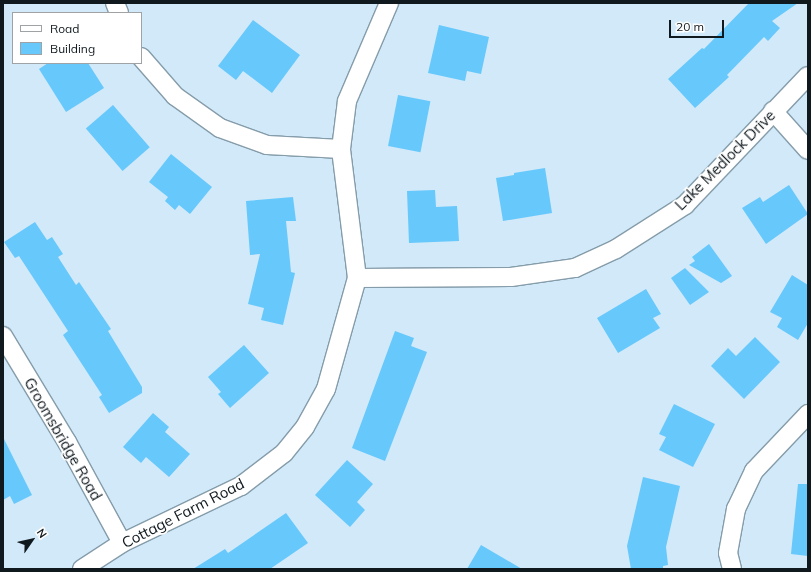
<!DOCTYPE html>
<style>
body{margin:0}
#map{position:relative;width:811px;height:572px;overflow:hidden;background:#d1e9f8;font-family:Mulish,sans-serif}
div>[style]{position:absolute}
.building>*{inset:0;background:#67c8fc;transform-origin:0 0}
.roads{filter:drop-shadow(1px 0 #859caa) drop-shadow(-1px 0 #859caa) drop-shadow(0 1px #859caa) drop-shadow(0 -1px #859caa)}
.minor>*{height:18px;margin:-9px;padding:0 9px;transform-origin:9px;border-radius:9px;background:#fff}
span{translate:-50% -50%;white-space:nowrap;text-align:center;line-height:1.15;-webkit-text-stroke:3.5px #fff;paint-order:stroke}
.street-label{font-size:15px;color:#10191e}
.frame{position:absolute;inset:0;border:4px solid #10191e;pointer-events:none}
.legend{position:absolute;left:12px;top:12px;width:130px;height:52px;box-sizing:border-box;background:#fff;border:1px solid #9fa3a5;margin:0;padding:5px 7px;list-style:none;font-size:12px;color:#10191e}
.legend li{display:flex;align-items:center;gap:8px;height:20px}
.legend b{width:20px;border:1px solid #9fa3a5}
.north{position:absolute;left:12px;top:520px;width:40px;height:40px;-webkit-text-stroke:3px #fff;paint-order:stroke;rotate:56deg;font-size:11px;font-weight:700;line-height:16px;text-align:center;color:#10191e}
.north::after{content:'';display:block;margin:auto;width:14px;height:18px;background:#10191e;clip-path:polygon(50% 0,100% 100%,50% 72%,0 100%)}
.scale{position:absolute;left:669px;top:20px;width:55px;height:18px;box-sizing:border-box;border:2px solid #10191e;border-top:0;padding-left:5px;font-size:12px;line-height:14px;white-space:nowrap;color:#10191e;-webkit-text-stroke:3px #fff;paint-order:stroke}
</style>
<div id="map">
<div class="building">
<i style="clip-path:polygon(749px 3px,798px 3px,772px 21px,780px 28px,768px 41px,764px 37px,727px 75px,729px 77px,695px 108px,668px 79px,702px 48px,704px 49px)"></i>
<i style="clip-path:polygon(253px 20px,300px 55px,272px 93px,243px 71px,236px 80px,218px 66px)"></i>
<i style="clip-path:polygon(439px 25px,489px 37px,481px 74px,467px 71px,465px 81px,428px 73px)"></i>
<i style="clip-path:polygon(48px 63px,88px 63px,104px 88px,66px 112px,39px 69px)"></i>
<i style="left:398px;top:95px;width:33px;height:52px;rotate:11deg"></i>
<i style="left:113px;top:105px;width:56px;height:36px;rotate:49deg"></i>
<i style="clip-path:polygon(171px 154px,212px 187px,190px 214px,179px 205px,175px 210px,165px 201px,168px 197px,149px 182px)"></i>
<i style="clip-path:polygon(545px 168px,552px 213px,503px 221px,496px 178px,514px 175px,514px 173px)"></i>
<i style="clip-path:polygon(789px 185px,808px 214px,766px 244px,742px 208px,760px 197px,763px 202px)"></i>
<i style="clip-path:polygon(435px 190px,436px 207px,457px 206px,459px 241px,409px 243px,407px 191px)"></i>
<i style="clip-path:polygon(293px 197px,296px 221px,286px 221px,291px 272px,295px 273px,283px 325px,261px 320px,264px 308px,248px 304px,260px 254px,250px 255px,246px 201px)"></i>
<i style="clip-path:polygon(35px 222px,47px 240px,52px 237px,63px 254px,58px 257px,76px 285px,79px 282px,111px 329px,108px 331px,142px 387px,142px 393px,109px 413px,99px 397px,102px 395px,63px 335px,68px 331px,19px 256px,15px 258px,4px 242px)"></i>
<i style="clip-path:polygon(709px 244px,732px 276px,721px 283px,689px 265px,695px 261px,692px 257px)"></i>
<i style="clip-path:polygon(685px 268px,709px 292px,690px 305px,671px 278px)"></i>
<i style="clip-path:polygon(792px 275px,808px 285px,808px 323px,798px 340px,777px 327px,782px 318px,770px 312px)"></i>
<i style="clip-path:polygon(646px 289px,661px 314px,653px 318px,660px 328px,618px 353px,597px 318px)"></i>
<i style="clip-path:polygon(395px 331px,414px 338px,411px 346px,427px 352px,385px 461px,352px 448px)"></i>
<i style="clip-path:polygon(755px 337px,780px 362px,744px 399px,711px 366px,728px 348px,736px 356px)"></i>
<i style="clip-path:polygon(244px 345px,269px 373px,230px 408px,218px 394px,221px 392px,208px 377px)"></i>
<i style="clip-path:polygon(674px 404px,715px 424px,693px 467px,659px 450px,666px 437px,659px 434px)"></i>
<i style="clip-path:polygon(153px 413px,169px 427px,165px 432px,190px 454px,169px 477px,146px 457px,141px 463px,123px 447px)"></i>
<i style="clip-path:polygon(3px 437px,32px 495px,14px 504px,10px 496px,3px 500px)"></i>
<i style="clip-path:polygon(347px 460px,373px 484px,357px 502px,365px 510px,350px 527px,315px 495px)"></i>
<i style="clip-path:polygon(643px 477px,680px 486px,666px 547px,668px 565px,663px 566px,663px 569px,631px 569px,627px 546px)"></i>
<i style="clip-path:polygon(798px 484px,808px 484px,808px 556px,791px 554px)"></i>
<i style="clip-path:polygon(286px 513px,308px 543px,270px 569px,193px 569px,225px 549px,228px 553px)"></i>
<i style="clip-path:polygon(481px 545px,522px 569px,467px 569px)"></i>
</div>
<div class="roads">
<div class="minor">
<i style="left:115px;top:3px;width:11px;rotate:68deg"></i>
<i style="left:141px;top:57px;width:52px;rotate:48.9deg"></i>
<i style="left:175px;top:96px;width:55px;rotate:35.4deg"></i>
<i style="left:220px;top:128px;width:50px;rotate:19.9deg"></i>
<i style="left:267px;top:145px;width:74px;rotate:3.1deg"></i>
<i style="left:773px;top:111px;width:52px;rotate:48.1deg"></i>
<i style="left:357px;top:278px;width:154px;rotate:-0.4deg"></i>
<i style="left:511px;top:277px;width:65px;rotate:-8deg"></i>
<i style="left:575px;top:268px;width:45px;rotate:-24.9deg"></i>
<i style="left:616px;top:249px;width:82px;rotate:-32.5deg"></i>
<i style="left:685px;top:205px;width:178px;rotate:-46.4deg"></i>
<i style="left:3px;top:336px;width:124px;rotate:58.9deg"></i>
<i style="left:67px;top:442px;width:115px;rotate:61.4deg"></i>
<i style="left:82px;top:569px;width:48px;rotate:-33deg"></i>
<i style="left:122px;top:543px;width:132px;rotate:-25.6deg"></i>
<i style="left:241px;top:486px;width:54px;rotate:-37.5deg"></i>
<i style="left:284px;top:453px;width:33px;rotate:-51deg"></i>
<i style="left:305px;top:427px;width:43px;rotate:-61.1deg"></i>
<i style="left:326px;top:389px;width:115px;rotate:-74.4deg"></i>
<i style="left:357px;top:278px;width:130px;rotate:-97.1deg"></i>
<i style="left:341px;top:149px;width:48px;rotate:-82.9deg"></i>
<i style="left:347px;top:101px;width:107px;rotate:-66.8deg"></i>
<i style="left:732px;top:569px;width:16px;rotate:-104deg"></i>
<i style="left:728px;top:553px;width:45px;rotate:-79.7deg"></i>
<i style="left:736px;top:509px;width:42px;rotate:-64.7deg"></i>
<i style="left:754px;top:471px;width:79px;rotate:-46.5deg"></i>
</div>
</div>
<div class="street-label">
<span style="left:725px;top:160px;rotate:-45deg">Lake Medlock Drive</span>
<span style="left:63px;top:439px;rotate:60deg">Groomsbridge Road</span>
<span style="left:183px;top:513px;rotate:-27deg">Cottage Farm Road</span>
</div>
<div class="frame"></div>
<ul class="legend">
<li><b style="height:5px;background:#fff"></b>Road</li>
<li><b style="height:11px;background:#67c8fc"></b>Building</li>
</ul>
<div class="north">N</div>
<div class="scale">20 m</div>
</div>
